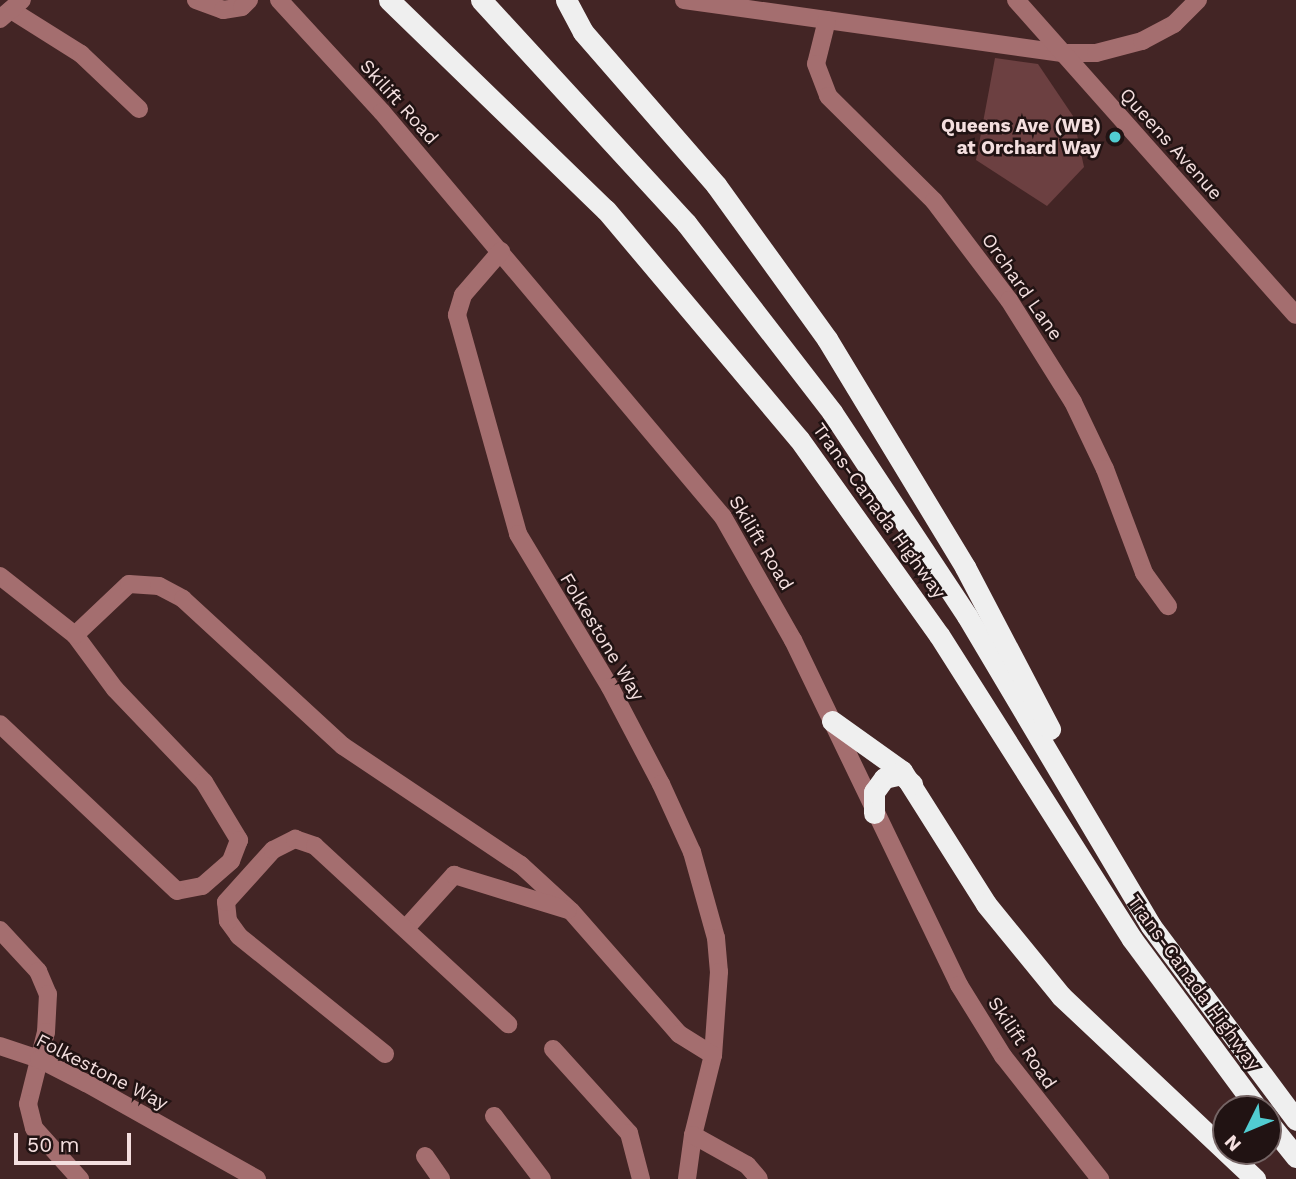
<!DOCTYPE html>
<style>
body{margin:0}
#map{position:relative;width:1296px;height:1179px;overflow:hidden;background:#432525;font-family:"Work Sans",sans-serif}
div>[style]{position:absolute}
.green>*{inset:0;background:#6c4041}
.minor>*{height:18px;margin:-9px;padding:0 9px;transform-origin:9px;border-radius:9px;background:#a46e6f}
.highway>*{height:21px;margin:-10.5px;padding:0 10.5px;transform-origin:10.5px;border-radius:10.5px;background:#efefef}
.dots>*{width:19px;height:19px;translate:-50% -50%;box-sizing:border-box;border:4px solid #211313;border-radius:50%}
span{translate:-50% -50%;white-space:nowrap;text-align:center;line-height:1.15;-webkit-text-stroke:5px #211313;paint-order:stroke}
.street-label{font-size:19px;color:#f4dfdf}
.poi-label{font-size:19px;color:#f4dfdf;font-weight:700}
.right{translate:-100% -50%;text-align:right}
.north{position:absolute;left:1212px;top:1095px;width:70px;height:70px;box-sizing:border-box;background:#211313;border:2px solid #756565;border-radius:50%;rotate:227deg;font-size:19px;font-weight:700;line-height:28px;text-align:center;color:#f4dfdf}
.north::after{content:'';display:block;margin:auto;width:24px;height:32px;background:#51ccd1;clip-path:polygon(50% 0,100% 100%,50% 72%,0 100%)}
.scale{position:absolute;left:14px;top:1133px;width:117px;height:32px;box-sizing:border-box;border:4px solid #f4dfdf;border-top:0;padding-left:9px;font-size:21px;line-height:24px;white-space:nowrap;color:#f4dfdf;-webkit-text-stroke:5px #211313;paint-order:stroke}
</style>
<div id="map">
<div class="green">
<i style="clip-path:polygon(995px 58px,1038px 64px,1073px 116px,1084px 167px,1047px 206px,976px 160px)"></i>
</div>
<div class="minor">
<i style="left:196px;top:0;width:29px;rotate:20deg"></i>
<i style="left:223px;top:10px;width:19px;rotate:-9deg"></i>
<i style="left:242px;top:7px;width:10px;rotate:-45deg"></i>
<i style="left:279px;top:0;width:152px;rotate:47.4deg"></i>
<i style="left:382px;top:112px;width:529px;rotate:49.9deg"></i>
<i style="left:723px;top:517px;width:142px;rotate:60.4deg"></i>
<i style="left:793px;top:640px;width:383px;rotate:64.3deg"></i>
<i style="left:959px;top:985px;width:84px;rotate:58.2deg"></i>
<i style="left:1003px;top:1056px;width:157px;rotate:51.7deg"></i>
<i style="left:684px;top:0;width:382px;rotate:8deg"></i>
<i style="left:1062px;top:53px;width:34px"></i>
<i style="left:1096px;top:53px;width:48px;rotate:-14.6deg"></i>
<i style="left:1142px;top:41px;width:36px;rotate:-28deg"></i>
<i style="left:1174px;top:24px;width:34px;rotate:-45deg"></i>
<i style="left:1016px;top:0;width:421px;rotate:48.4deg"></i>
<i style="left:11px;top:10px;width:83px;rotate:32.2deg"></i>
<i style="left:81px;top:54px;width:80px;rotate:43.5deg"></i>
<i style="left:0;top:19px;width:29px;rotate:-41deg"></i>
<i style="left:827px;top:20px;width:45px;rotate:104deg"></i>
<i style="left:816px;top:64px;width:34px;rotate:69deg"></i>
<i style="left:828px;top:96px;width:149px;rotate:44.7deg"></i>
<i style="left:934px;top:201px;width:124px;rotate:52.9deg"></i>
<i style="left:1009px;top:300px;width:120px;rotate:57.9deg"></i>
<i style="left:1073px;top:402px;width:74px;rotate:64.5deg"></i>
<i style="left:1105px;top:469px;width:111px;rotate:69.4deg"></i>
<i style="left:1144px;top:573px;width:41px;rotate:54deg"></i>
<i style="left:501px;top:251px;width:58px;rotate:130.8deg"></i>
<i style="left:463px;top:295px;width:21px;rotate:107deg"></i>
<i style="left:457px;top:315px;width:227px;rotate:74.4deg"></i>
<i style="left:518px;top:534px;width:179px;rotate:59deg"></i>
<i style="left:610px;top:687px;width:110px;rotate:62.3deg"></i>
<i style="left:661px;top:784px;width:75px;rotate:65.5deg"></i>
<i style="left:692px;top:852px;width:89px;rotate:74.4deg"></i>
<i style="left:716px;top:938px;width:34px;rotate:85deg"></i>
<i style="left:719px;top:972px;width:83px;rotate:94.1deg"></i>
<i style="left:713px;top:1055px;width:82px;rotate:104deg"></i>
<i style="left:693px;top:1135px;width:44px;rotate:97.8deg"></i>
<i style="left:0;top:576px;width:95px;rotate:38.2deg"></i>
<i style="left:75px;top:635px;width:67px;rotate:53.5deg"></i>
<i style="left:115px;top:689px;width:129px;rotate:46.3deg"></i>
<i style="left:204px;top:782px;width:68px;rotate:58.9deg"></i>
<i style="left:239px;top:840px;width:22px;rotate:111deg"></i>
<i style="left:231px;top:861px;width:38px;rotate:139deg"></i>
<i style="left:202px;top:886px;width:25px;rotate:169deg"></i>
<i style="left:177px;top:891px;width:243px;rotate:-136.7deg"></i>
<i style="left:75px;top:635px;width:74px;rotate:-43.4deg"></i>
<i style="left:129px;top:584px;width:30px;rotate:4deg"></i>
<i style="left:159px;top:586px;width:27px;rotate:28deg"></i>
<i style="left:183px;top:599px;width:217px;rotate:42.6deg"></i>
<i style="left:343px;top:746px;width:214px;rotate:33.8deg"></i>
<i style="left:521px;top:865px;width:68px;rotate:42.6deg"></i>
<i style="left:571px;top:911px;width:164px;rotate:48.7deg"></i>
<i style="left:679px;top:1034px;width:40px;rotate:32deg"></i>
<i style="left:406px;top:928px;width:72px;rotate:-47.8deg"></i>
<i style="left:454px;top:875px;width:119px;rotate:17.1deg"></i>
<i style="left:0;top:930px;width:56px;rotate:47.2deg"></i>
<i style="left:38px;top:971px;width:25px;rotate:67deg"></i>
<i style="left:48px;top:994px;width:38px;rotate:93deg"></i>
<i style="left:46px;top:1032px;width:74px;rotate:104deg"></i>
<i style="left:28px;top:1104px;width:25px;rotate:76deg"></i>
<i style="left:34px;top:1128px;width:69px;rotate:48deg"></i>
<i style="left:0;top:1046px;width:41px;rotate:18.4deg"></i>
<i style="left:39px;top:1059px;width:53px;rotate:27.1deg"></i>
<i style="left:86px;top:1083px;width:196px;rotate:29.3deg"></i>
<i style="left:553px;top:1049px;width:113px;rotate:47.9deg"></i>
<i style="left:629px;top:1133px;width:48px;rotate:75.4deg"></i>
<i style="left:385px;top:1054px;width:188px;rotate:-141.1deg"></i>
<i style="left:239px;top:936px;width:19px;rotate:-126deg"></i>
<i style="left:228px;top:921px;width:19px;rotate:-96deg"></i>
<i style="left:226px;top:902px;width:70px;rotate:-47.9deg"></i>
<i style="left:273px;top:850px;width:25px;rotate:-27deg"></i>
<i style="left:295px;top:839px;width:21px;rotate:19deg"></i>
<i style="left:315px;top:846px;width:263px;rotate:42.7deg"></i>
<i style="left:494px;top:1116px;width:79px;rotate:52.7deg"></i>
<i style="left:693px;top:1135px;width:62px;rotate:29.1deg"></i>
<i style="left:747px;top:1165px;width:18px;rotate:49deg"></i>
<i style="left:425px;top:1156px;width:28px;rotate:55deg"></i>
</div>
<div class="highway">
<i style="left:389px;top:0;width:302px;rotate:44.1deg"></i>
<i style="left:606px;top:210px;width:299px;rotate:49.9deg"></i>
<i style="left:799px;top:439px;width:241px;rotate:54.5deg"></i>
<i style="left:939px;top:635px;width:360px;rotate:57.6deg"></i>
<i style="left:1132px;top:939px;width:212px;rotate:53.5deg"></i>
<i style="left:481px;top:0;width:303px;rotate:47.4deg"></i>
<i style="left:686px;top:223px;width:239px;rotate:52.3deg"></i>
<i style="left:832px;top:412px;width:245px;rotate:56.5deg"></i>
<i style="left:967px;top:616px;width:360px;rotate:59.3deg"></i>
<i style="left:1151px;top:926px;width:242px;rotate:53.2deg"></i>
<i style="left:566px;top:0;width:36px;rotate:62deg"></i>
<i style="left:583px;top:32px;width:203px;rotate:49deg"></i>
<i style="left:716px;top:185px;width:190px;rotate:54.2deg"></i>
<i style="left:827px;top:339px;width:267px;rotate:58.8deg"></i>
<i style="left:965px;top:567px;width:183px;rotate:62.3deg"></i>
<i style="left:832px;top:721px;width:86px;rotate:35.5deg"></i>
<i style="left:902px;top:771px;width:157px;rotate:57.7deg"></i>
<i style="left:986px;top:904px;width:119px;rotate:50.8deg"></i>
<i style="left:1061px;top:996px;width:267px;rotate:43.3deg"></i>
<i style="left:874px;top:813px;width:21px;rotate:-90deg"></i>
<i style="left:874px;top:792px;width:17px;rotate:-54deg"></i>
<i style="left:884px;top:778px;width:17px;rotate:-13deg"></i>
<i style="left:901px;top:774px;width:15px;rotate:42deg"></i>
<i style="left:1268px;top:1122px;width:45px;rotate:51.3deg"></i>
</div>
<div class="dots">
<i style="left:1115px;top:137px;background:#51ccd1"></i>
</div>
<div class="street-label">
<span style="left:399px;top:102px;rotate:48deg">Skilift Road</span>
<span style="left:1171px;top:144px;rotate:48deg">Queens Avenue</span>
<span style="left:1022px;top:287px;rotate:55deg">Orchard Lane</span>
<span style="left:879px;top:511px;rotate:54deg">Trans-Canada Highway</span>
<span style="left:761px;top:543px;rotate:59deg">Skilift Road</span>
<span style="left:602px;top:637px;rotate:59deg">Folkestone Way</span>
<span style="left:1194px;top:983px;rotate:54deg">Trans-Canada Highway</span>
<span style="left:1022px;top:1043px;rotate:56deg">Skilift Road</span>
<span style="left:102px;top:1072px;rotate:27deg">Folkestone Way</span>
</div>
<div class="poi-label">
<span class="right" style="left:1101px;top:137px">Queens Ave (WB)<br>at Orchard Way</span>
</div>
<div class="north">N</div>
<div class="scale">50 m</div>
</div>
